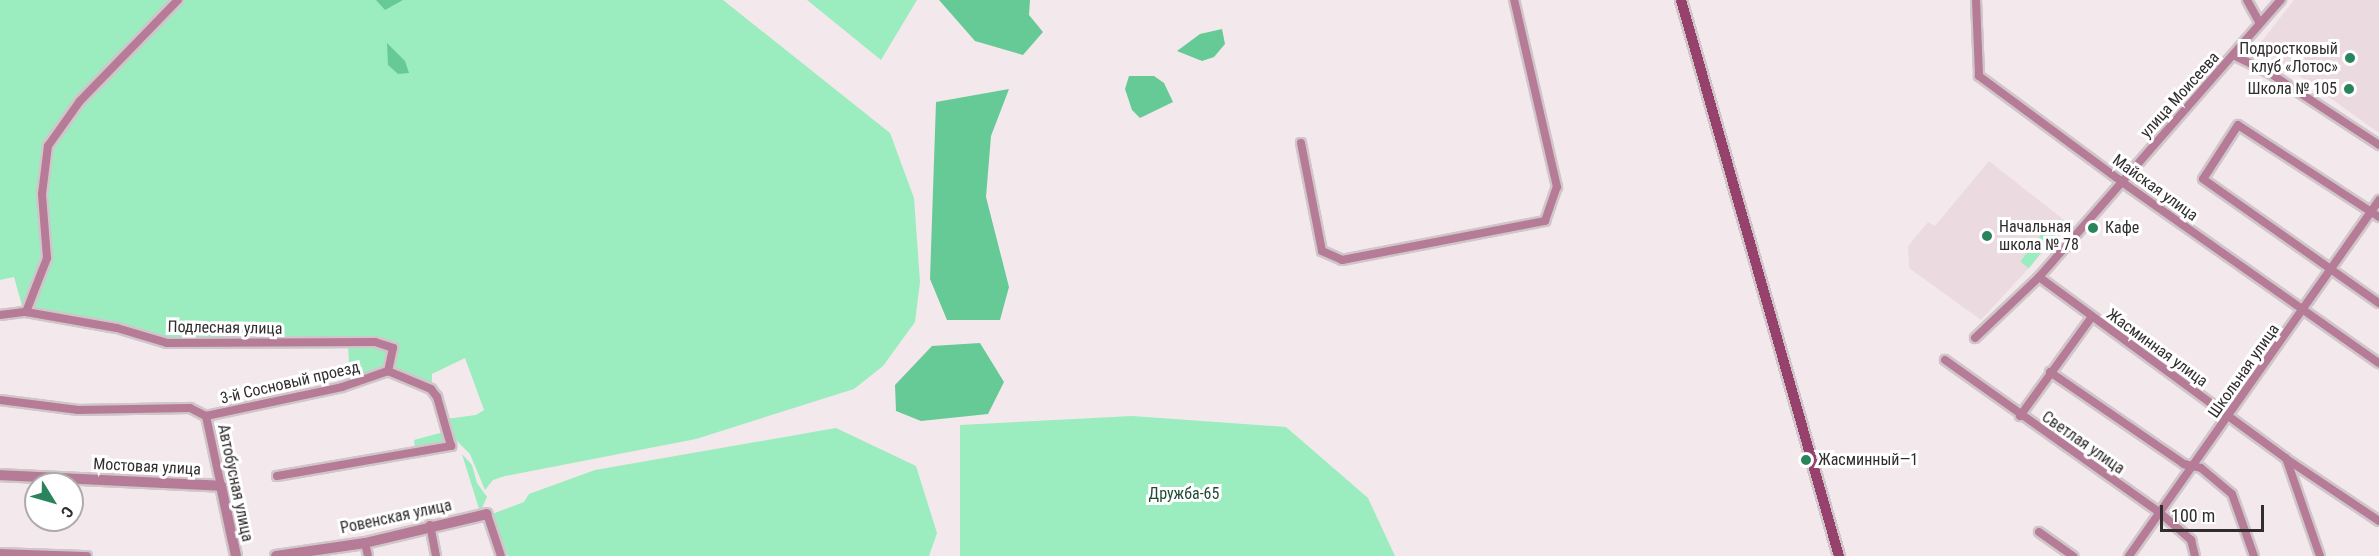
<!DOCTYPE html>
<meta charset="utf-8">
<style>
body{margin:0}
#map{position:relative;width:2379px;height:556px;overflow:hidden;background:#f3e8ec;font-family:"Roboto Condensed",sans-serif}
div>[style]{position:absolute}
.built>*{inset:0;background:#ecdae1}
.green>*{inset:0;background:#9becbf;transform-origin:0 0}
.water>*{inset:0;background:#65ca96}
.roads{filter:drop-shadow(2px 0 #d0c6ca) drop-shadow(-2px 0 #d0c6ca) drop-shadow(0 2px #d0c6ca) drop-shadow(0 -2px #d0c6ca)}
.minor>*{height:8px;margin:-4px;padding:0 4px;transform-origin:4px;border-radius:4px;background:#b67b96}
.tertiary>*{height:10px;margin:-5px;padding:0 5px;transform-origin:5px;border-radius:5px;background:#b67b96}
.secondary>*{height:10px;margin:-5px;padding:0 5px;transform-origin:5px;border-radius:5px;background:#96426d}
.dots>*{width:16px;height:16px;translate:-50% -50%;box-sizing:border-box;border:3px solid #fff;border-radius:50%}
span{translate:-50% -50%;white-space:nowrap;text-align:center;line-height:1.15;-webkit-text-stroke:6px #fff;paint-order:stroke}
.poi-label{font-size:16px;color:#312d2f}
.right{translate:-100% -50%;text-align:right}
.left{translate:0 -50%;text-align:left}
.street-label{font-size:16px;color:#312d2f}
.park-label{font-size:16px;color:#214b36}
.north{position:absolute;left:24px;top:472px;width:60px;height:60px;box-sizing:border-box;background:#fff;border:2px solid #adabac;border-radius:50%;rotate:127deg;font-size:16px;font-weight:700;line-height:24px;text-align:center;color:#312d2f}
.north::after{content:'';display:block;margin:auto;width:21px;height:27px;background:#29845b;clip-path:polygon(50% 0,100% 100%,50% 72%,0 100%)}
.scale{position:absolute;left:2160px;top:505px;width:104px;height:27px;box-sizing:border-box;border:3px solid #312d2f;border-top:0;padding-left:8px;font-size:18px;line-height:21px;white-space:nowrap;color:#312d2f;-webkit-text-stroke:4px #fff;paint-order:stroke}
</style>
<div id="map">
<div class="built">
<i style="clip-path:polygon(2294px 0,2379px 0,2379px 133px,2258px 46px)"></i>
<i style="clip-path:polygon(1989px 161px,2069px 224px,1981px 320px,1909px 268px,1908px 246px,1928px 222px,1935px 226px)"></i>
</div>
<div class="green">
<i style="clip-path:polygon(0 0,723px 0,890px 133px,914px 198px,920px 282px,915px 322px,883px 366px,854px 389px,696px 439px,505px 476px,493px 480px,485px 490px,470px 454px,456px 440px,446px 419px,476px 415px,484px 410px,465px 358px,432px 374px,432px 388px,392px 370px,394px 343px,162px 341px,23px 309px,14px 277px,0 280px)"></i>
<i style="clip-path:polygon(807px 0,917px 0,881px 60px)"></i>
<i style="left:2051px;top:222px;width:11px;height:50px;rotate:38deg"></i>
<i style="clip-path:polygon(348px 344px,387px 348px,391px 352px,385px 371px,350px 382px)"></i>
<i style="clip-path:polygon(1132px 416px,1286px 427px,1368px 498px,1395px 556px,960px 556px,960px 425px)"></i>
<i style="clip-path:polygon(836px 428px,916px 466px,937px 533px,929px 556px,508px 556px,492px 514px,524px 502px,529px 494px,595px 470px)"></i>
<i style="clip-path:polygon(444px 432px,445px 439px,439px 445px,415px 449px,414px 440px)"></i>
<i style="clip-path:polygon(462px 454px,472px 465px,477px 483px,487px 497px,480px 512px)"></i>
</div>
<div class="water">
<i style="clip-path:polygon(376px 0,403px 0,385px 10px)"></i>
<i style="clip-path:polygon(939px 0,1030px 0,1029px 15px,1043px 32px,1023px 55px,975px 41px)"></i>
<i style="clip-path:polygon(1222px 29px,1225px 44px,1214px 57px,1202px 61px,1177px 51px,1200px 34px)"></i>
<i style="clip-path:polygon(387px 43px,405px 61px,409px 73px,398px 74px,388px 65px)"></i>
<i style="clip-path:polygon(1129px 76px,1154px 76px,1164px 83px,1173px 102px,1140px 118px,1132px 110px,1125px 89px)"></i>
<i style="clip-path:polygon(1009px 89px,991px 136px,986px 197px,1009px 287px,1000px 320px,947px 320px,930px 279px,936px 102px)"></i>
<i style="clip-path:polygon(980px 343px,1004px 382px,988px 414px,921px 421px,896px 411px,895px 385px,932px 346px)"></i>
</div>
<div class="roads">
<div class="minor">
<i style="left:1976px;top:0;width:76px;rotate:87.7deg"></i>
<i style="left:1979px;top:76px;width:178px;rotate:36.5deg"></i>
<i style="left:2122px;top:182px;width:314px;rotate:35.2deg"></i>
<i style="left:2247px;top:0;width:26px;rotate:61deg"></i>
<i style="left:2233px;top:55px;width:39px;rotate:26deg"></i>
<i style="left:2268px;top:72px;width:133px;rotate:33.3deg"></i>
<i style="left:1301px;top:143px;width:110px;rotate:79deg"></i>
<i style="left:1322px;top:251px;width:22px;rotate:24deg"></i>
<i style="left:1342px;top:260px;width:207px;rotate:-10.9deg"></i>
<i style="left:1545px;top:221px;width:36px;rotate:-71deg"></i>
<i style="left:1557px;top:187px;width:192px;rotate:-102.9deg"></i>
<i style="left:2379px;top:217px;width:168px;rotate:-146.9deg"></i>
<i style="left:2238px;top:125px;width:64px;rotate:122.9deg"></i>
<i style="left:2203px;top:179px;width:215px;rotate:35.2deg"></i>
<i style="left:2039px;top:277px;width:305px;rotate:36.3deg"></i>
<i style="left:2285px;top:458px;width:113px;rotate:33.8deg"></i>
<i style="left:26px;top:312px;width:58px;rotate:-68.7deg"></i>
<i style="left:47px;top:258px;width:64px;rotate:-94.5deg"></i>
<i style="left:42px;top:194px;width:48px;rotate:-82.9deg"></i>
<i style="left:48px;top:146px;width:55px;rotate:-54.6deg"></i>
<i style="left:80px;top:101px;width:141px;rotate:-45.9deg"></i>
<i style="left:0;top:315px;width:26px;rotate:-7deg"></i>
<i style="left:26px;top:312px;width:92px;rotate:10deg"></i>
<i style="left:117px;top:328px;width:52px;rotate:16.7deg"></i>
<i style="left:167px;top:343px;width:208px;rotate:-0.3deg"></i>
<i style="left:375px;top:342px;width:19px;rotate:18deg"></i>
<i style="left:393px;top:348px;width:24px;rotate:102deg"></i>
<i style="left:1975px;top:338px;width:88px;rotate:-43.6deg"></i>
<i style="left:2039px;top:277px;width:368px;rotate:-48.9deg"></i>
<i style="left:1945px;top:360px;width:262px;rotate:35.4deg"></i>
<i style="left:2159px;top:512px;width:43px;rotate:41.2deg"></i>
<i style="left:2191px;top:540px;width:16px;rotate:76deg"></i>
<i style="left:2050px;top:372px;width:163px;rotate:34.5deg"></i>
<i style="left:2184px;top:464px;width:17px;rotate:13deg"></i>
<i style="left:2201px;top:468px;width:40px;rotate:40deg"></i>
<i style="left:2232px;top:494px;width:66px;rotate:70.5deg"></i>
<i style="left:0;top:400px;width:79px;rotate:7.3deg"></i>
<i style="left:78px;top:410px;width:112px;rotate:-1deg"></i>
<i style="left:190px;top:408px;width:18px;rotate:27deg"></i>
<i style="left:206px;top:416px;width:139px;rotate:-12deg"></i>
<i style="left:342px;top:387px;width:49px;rotate:-19.2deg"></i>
<i style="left:206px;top:416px;width:72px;rotate:77.9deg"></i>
<i style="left:2020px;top:416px;width:121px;rotate:-54.1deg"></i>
<i style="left:2286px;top:458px;width:104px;rotate:70.9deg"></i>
<i style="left:277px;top:476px;width:177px;rotate:-9.8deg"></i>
<i style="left:451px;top:446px;width:51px;rotate:-105.9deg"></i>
<i style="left:437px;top:397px;width:10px;rotate:-127deg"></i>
<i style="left:431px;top:389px;width:47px;rotate:-157.3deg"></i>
<i style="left:487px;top:514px;width:44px;rotate:71.6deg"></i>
<i style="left:430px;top:525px;width:32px;rotate:79deg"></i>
<i style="left:2039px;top:532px;width:42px;rotate:35.2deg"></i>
<i style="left:365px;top:543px;width:13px;rotate:77deg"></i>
<i style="left:0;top:553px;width:87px;rotate:2deg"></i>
<i style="left:2129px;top:556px;width:435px;rotate:-54.9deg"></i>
</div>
<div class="tertiary">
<i style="left:0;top:475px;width:221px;rotate:2.8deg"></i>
<i style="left:221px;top:486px;width:72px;rotate:77.9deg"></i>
<i style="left:276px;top:556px;width:90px;rotate:-8.3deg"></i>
<i style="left:365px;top:543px;width:125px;rotate:-13.4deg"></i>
</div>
<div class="secondary">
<i style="left:1681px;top:0;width:578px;rotate:74.14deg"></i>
</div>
</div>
<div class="dots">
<i style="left:2350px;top:58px;background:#29845b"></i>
<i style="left:2349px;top:89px;background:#29845b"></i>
<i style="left:2093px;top:228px;background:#29845b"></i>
<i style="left:1987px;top:236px;background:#29845b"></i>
<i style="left:1806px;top:460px;background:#29845b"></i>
</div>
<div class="poi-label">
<span class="right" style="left:2338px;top:58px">Подростковый<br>клуб «Лотос»</span>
<span class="right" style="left:2337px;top:89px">Школа № 105</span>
<span class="left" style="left:1999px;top:236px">Начальная<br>школа № 78</span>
<span class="left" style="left:2105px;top:228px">Кафе</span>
<span class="left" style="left:1818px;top:460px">Жасминный—1</span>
</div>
<div class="street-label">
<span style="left:2180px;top:95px;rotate:-48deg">улица Моисеева</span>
<span style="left:2155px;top:188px;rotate:36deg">Майская улица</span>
<span style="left:225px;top:328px;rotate:1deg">Подлесная улица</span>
<span style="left:2157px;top:348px;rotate:36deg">Жасминная улица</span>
<span style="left:2244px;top:371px;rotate:-55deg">Школьная улица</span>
<span style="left:290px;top:383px;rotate:-13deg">3-й Сосновый проезд</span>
<span style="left:2083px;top:443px;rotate:35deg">Светлая улица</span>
<span style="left:147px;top:467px;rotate:3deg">Мостовая улица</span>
<span style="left:235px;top:483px;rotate:78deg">Автобусная улица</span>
<span style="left:396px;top:517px;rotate:-12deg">Ровенская улица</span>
</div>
<div class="park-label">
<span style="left:1184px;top:494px">Дружба-65</span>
</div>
<div class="north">С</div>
<div class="scale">100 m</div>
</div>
